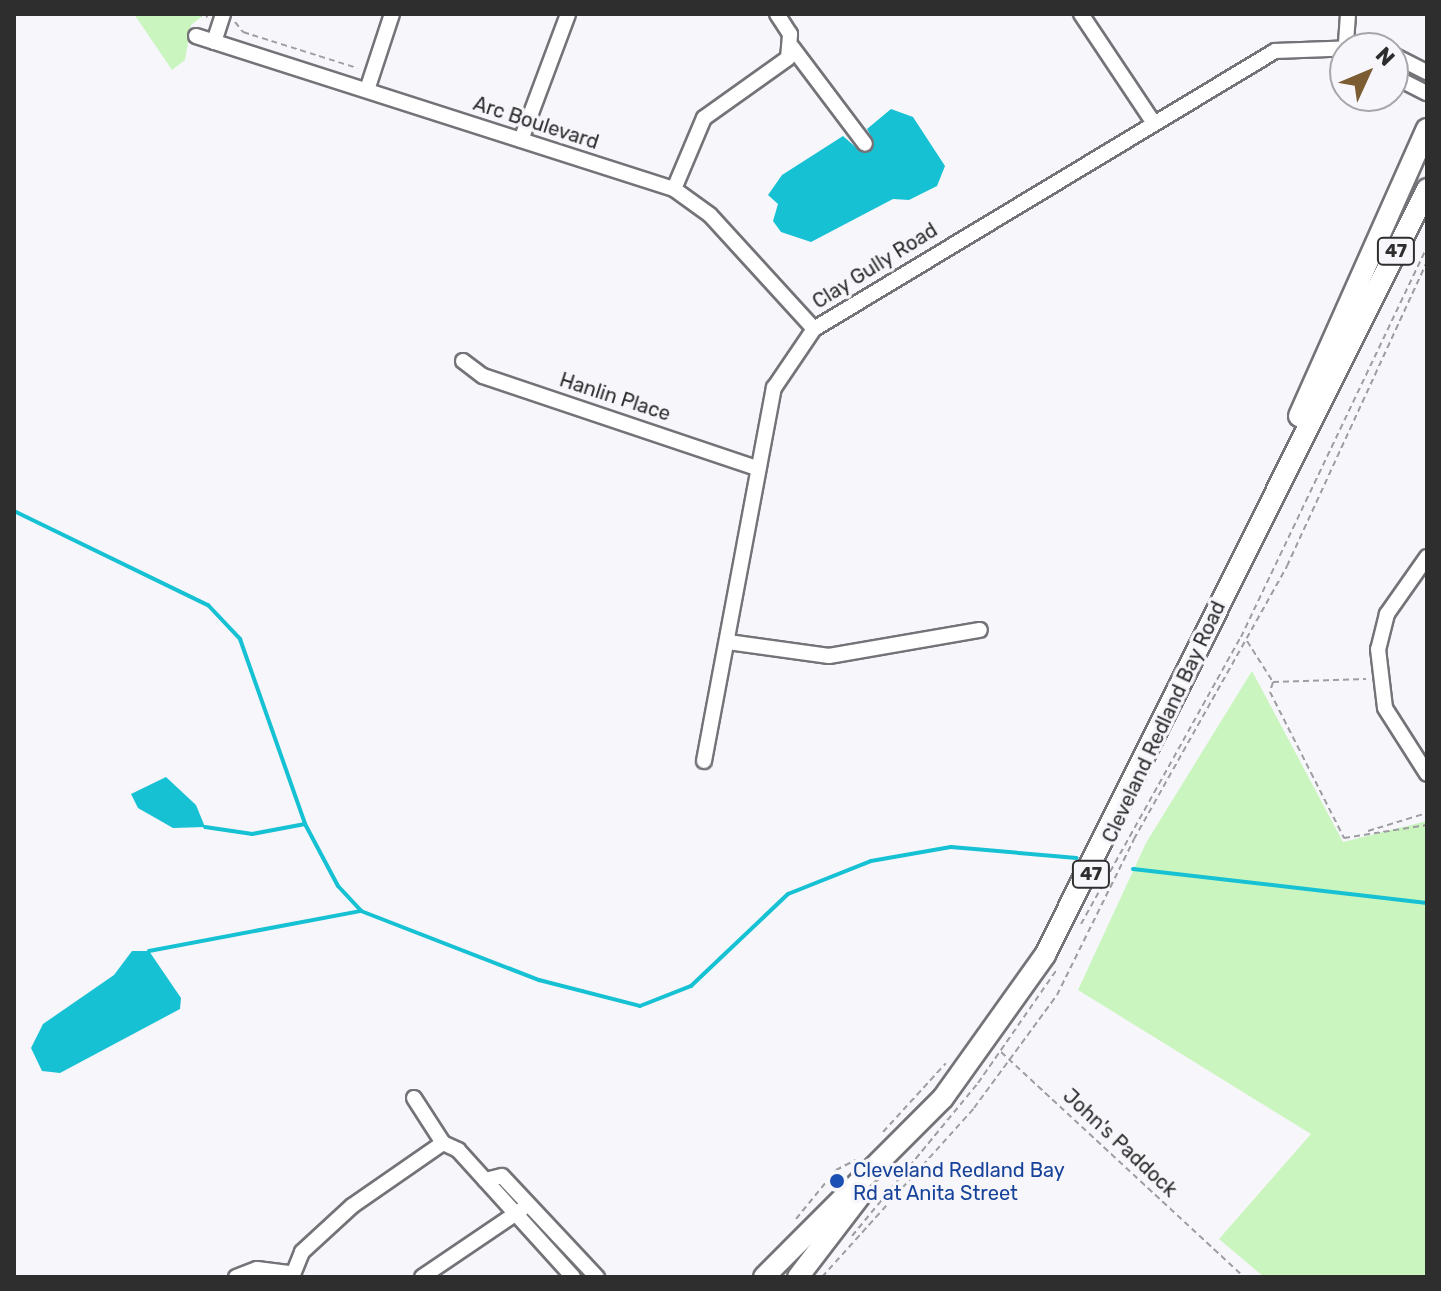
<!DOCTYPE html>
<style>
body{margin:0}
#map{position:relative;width:1441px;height:1291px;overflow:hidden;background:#f7f6fb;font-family:Rubik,sans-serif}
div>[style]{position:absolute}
.green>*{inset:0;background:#caf5bf}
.water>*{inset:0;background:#16c1d3}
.stream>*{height:4px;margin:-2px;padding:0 2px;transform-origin:2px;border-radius:2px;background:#16c1d3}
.path>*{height:2px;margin-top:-1px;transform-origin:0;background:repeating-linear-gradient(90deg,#9e9da1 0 6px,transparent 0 10px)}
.roads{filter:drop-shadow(2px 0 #747378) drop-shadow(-2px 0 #747378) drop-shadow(0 2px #747378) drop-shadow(0 -2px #747378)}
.minor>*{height:14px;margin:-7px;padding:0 7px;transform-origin:7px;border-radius:7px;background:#fff}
.highway>*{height:20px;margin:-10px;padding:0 10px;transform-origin:10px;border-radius:10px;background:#fff}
.dots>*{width:22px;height:22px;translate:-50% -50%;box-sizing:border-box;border:4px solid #f7f6fb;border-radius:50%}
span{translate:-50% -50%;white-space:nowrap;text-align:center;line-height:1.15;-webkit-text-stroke:7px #f7f6fb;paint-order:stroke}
.shield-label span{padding:2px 6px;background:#f7f6fb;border:2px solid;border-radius:6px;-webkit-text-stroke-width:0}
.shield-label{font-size:18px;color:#2e2e2f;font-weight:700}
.street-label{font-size:20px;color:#2e2e2f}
.transit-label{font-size:20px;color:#164399}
.left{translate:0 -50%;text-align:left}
.frame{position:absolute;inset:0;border:16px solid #2e2e2f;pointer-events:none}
.north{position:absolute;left:1329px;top:32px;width:80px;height:80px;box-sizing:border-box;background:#f7f6fb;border:2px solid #a7a6a9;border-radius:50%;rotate:46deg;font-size:22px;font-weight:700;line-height:32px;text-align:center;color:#2e2e2f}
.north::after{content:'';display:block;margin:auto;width:28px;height:36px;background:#7c5c32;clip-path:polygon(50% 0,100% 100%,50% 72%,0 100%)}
</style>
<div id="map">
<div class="green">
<i style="clip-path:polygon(134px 14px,205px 14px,191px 25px,185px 60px,172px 70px)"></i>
<i style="clip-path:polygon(1252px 671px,1343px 842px,1427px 821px,1427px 1277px,1264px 1277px,1219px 1239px,1311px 1134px,1078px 990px,1146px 843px)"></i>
</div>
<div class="water">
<i style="clip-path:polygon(891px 109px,913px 117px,945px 166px,937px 186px,909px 200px,893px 199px,811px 242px,781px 232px,773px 221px,778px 204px,768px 195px,782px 175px,843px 136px,860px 151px,873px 140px,867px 129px)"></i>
<i style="clip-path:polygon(166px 777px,196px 805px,205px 827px,173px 828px,138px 808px,131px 794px)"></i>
<i style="clip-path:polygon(132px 951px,149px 951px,181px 998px,180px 1009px,60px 1073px,42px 1071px,31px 1048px,43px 1024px,114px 975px)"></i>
</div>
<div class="stream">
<i style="left:14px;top:511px;width:216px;rotate:25.9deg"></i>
<i style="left:208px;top:605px;width:47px;rotate:46.7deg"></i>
<i style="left:240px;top:639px;width:196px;rotate:70.6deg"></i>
<i style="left:305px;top:824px;width:70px;rotate:62deg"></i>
<i style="left:338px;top:886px;width:34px;rotate:47deg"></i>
<i style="left:361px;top:911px;width:191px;rotate:21.2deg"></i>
<i style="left:539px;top:980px;width:104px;rotate:14.4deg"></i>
<i style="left:640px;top:1006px;width:55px;rotate:-21.4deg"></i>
<i style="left:691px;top:986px;width:134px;rotate:-43.5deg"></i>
<i style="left:788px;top:894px;width:89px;rotate:-21.7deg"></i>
<i style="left:871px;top:861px;width:81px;rotate:-9.9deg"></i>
<i style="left:951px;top:847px;width:126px;rotate:5deg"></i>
<i style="left:205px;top:827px;width:48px;rotate:8.5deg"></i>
<i style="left:252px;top:834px;width:54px;rotate:-10.7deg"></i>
<i style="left:1133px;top:869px;width:296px;rotate:6.6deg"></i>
<i style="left:149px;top:951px;width:216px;rotate:-10.7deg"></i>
</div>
<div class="path">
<i style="left:196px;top:14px;width:12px;rotate:14deg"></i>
<i style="left:235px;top:22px;width:13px;rotate:51deg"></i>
<i style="left:243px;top:32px;width:120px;rotate:17.5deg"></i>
<i style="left:1247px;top:641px;width:49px;rotate:57.6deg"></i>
<i style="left:1273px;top:682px;width:93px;rotate:-1.8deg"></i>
<i style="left:1273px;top:682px;width:10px;rotate:107deg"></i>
<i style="left:1270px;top:692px;width:164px;rotate:63.1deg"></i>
<i style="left:1344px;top:838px;width:84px;rotate:-8.9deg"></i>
<i style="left:1368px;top:831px;width:62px;rotate:-17deg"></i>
<i style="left:1081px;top:924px;width:329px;rotate:-60.9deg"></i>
<i style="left:1241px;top:637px;width:432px;rotate:-64.5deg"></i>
<i style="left:1001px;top:1052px;width:331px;rotate:42.8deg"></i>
<i style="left:883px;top:1132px;width:93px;rotate:-47.6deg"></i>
<i style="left:796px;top:1219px;width:63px;rotate:-50.8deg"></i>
<i style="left:836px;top:1170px;width:22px;rotate:-27deg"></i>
<i style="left:852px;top:1236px;width:198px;rotate:-50.5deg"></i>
<i style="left:978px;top:1083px;width:140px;rotate:-55.2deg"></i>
<i style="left:822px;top:1277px;width:227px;rotate:-48deg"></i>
<i style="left:974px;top:1108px;width:140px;rotate:-53.7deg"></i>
<i style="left:1057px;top:995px;width:174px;rotate:-63.7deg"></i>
<i style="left:1134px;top:839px;width:313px;rotate:-60.7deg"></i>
<i style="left:1287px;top:566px;width:336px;rotate:-65.3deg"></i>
</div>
<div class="roads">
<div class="minor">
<i style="left:1081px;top:14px;width:130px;rotate:56.3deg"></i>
<i style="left:196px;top:36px;width:502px;rotate:17.75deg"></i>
<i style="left:674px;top:189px;width:44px;rotate:35.8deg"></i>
<i style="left:710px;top:215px;width:154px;rotate:47.6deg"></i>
<i style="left:214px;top:42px;width:29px;rotate:-72deg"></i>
<i style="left:1346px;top:43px;width:29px;rotate:-86deg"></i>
<i style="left:792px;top:47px;width:121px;rotate:53deg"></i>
<i style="left:1393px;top:55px;width:38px;rotate:27deg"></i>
<i style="left:1393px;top:76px;width:38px;rotate:27deg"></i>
<i style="left:367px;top:90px;width:80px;rotate:-71.8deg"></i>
<i style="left:521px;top:140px;width:134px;rotate:-69.5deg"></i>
<i style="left:674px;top:189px;width:77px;rotate:-67.1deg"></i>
<i style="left:704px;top:118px;width:103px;rotate:-35.5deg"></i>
<i style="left:788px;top:58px;width:24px;rotate:-85deg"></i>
<i style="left:790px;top:34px;width:24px;rotate:-123deg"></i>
<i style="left:463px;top:361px;width:25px;rotate:37deg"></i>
<i style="left:483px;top:376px;width:289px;rotate:18.6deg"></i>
<i style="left:1427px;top:557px;width:70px;rotate:125.1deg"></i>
<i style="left:1387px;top:614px;width:36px;rotate:104deg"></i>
<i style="left:1378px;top:649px;width:59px;rotate:83.2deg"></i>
<i style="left:1385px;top:708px;width:78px;rotate:57.5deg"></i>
<i style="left:728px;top:642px;width:102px;rotate:7.9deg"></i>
<i style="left:829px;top:656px;width:153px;rotate:-9.8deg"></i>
<i style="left:704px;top:761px;width:380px;rotate:-79.4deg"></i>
<i style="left:774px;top:388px;width:71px;rotate:-55.9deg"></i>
<i style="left:814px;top:329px;width:538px;rotate:-31.09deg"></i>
<i style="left:1275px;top:51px;width:81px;rotate:-2.1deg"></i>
<i style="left:414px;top:1098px;width:54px;rotate:57.2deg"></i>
<i style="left:485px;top:1180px;width:17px;rotate:-13deg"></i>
<i style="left:502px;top:1176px;width:139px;rotate:46.8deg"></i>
<i style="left:236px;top:1277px;width:22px;rotate:-21deg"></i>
<i style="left:257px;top:1269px;width:34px;rotate:7deg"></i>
<i style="left:292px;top:1277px;width:27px;rotate:-68deg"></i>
<i style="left:302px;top:1252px;width:68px;rotate:-42.6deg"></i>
<i style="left:352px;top:1206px;width:111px;rotate:-34.7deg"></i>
<i style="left:443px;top:1143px;width:17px;rotate:25deg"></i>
<i style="left:458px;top:1150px;width:171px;rotate:47.8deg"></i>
<i style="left:422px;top:1277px;width:120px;rotate:-34.1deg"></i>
</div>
<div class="highway">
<i style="left:1299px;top:416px;width:314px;rotate:-66deg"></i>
<i style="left:764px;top:1277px;width:253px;rotate:-45deg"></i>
<i style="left:943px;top:1098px;width:176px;rotate:-54.5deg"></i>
<i style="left:1045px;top:955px;width:856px;rotate:-63.49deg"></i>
<i style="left:798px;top:1277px;width:102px;rotate:-52.6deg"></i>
</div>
</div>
<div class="dots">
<i style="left:837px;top:1181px;background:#1a4fb4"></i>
</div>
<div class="shield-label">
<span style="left:1396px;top:251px">47</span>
<span style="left:1091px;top:874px">47</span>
</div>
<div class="street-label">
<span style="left:536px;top:123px;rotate:18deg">Arc Boulevard</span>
<span style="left:875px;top:266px;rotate:-32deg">Clay Gully Road</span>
<span style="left:615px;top:397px;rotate:18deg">Hanlin Place</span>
<span style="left:1164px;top:722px;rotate:-65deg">Cleveland Redland Bay Road</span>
<span style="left:1120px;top:1143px;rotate:43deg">John's Paddock</span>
</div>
<div class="transit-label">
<span class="left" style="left:853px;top:1182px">Cleveland Redland Bay<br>Rd at Anita Street</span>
</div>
<div class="frame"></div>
<div class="north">N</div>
</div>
